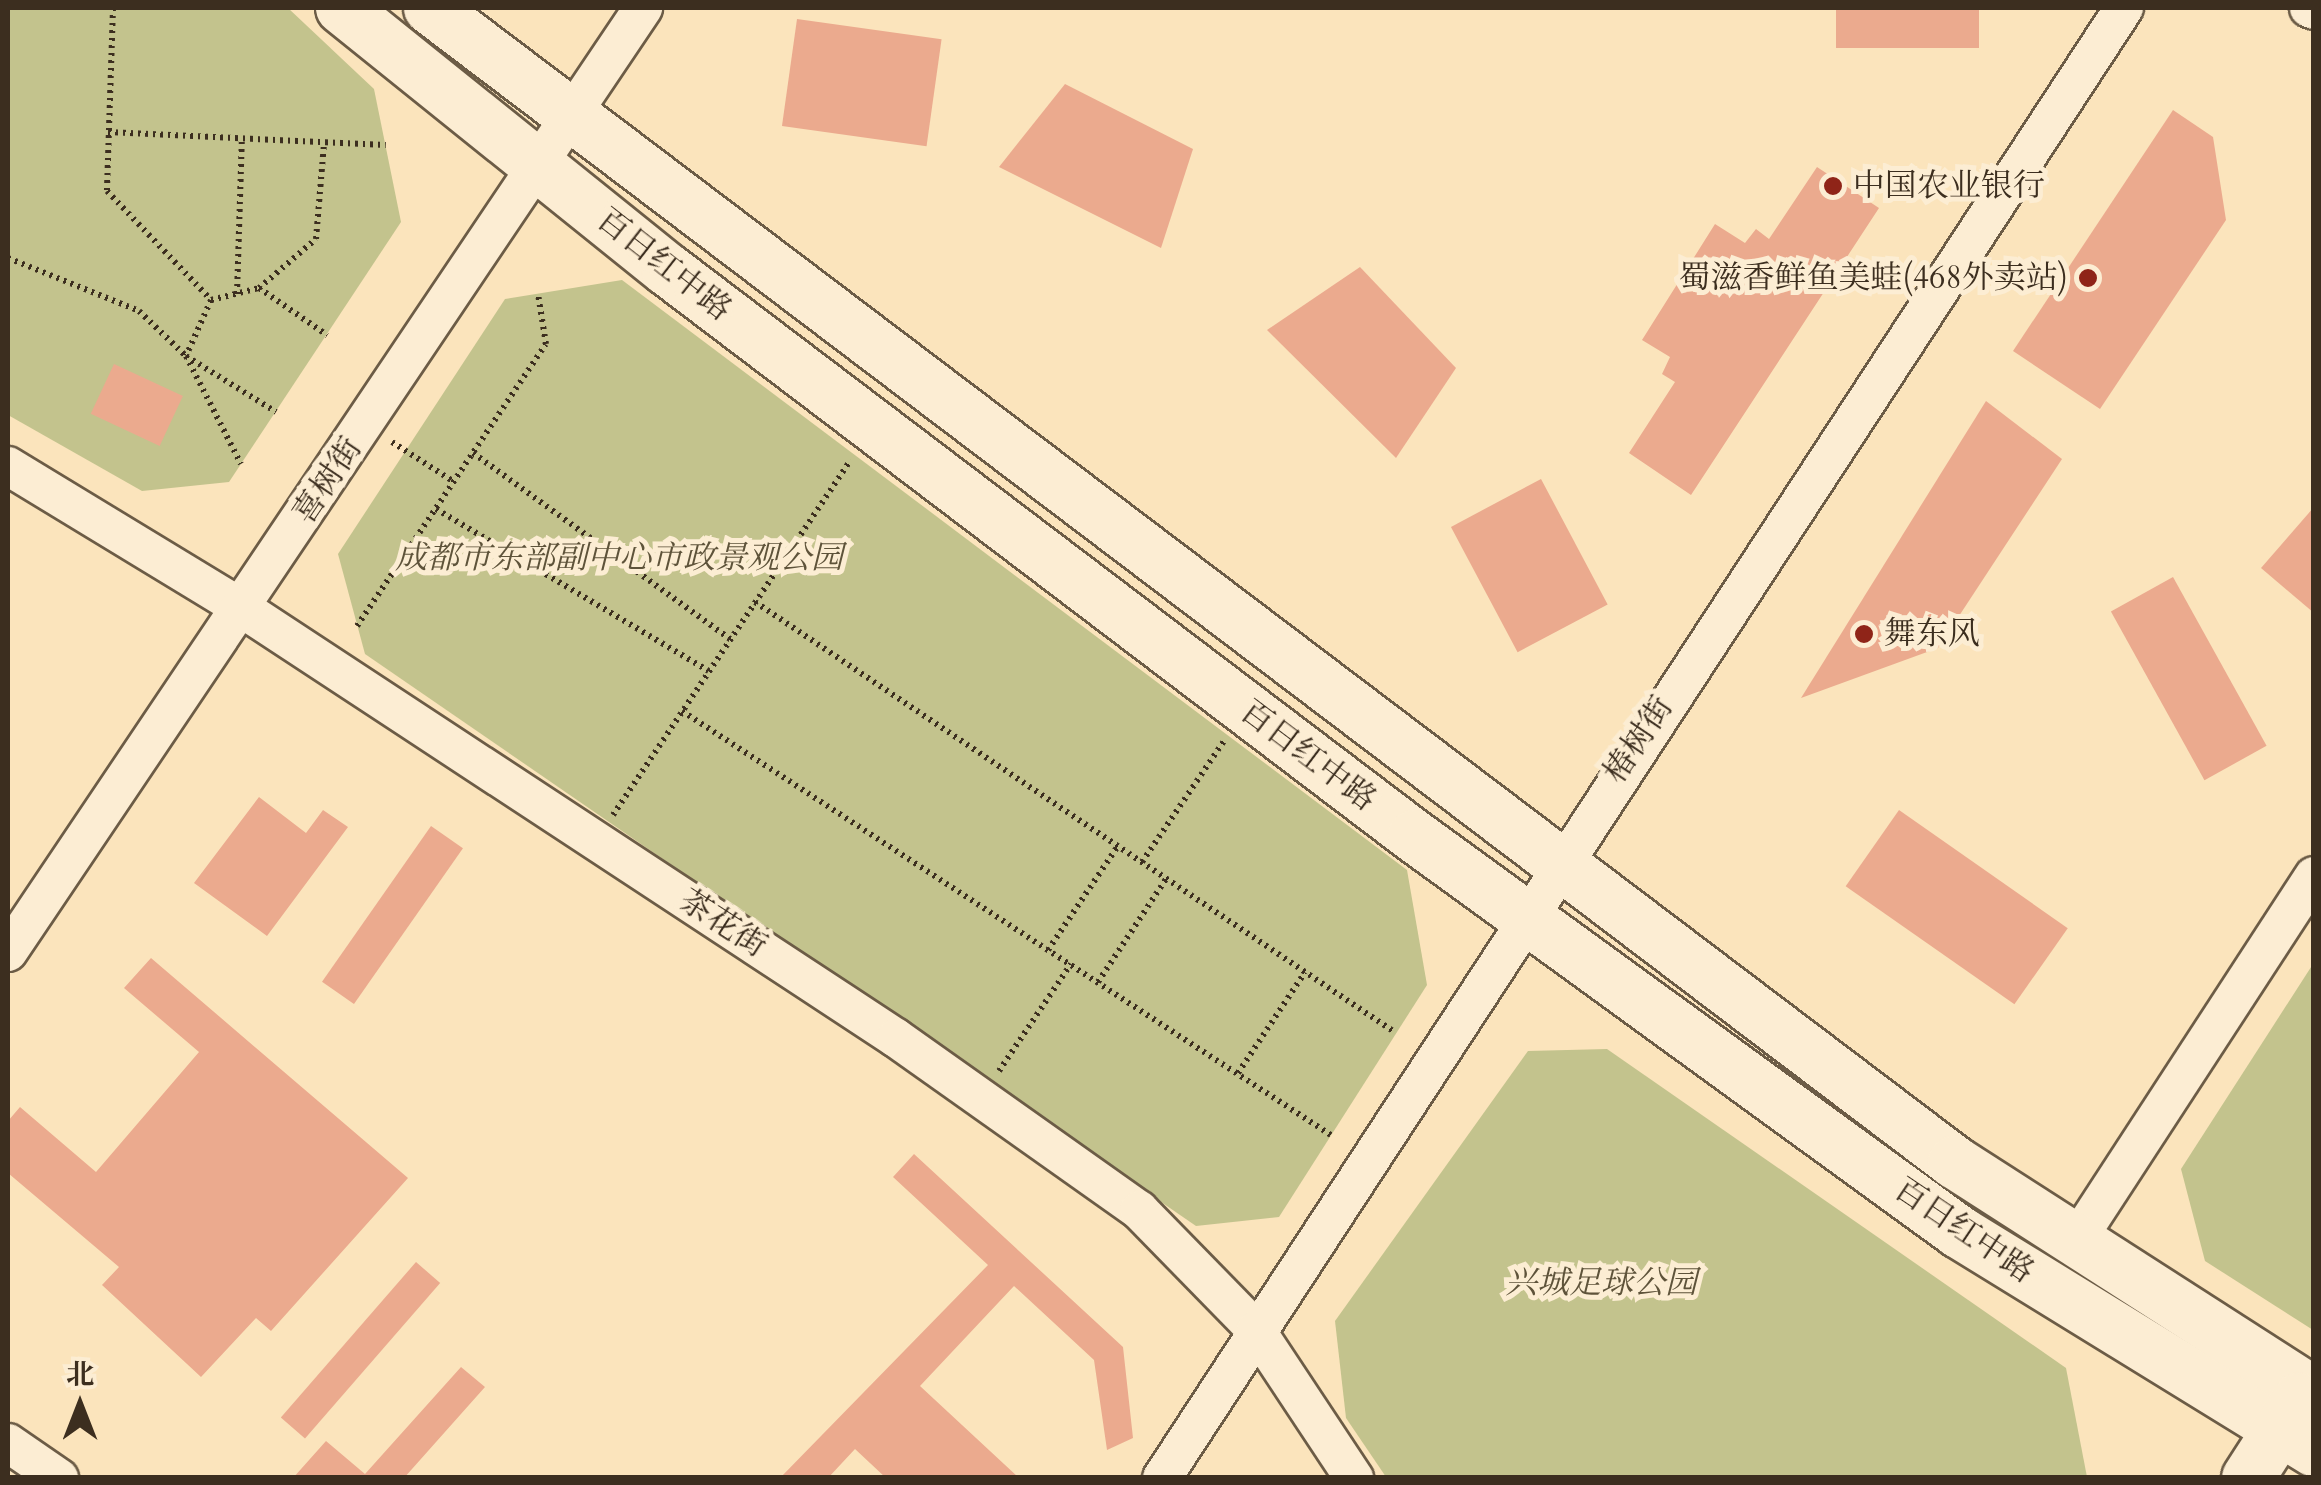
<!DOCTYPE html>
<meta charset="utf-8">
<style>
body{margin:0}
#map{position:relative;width:2321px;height:1485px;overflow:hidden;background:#fbe4bc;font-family:Cardo,"Noto Serif SC",serif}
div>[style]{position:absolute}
.green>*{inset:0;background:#c3c38d}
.building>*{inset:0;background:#ebaa8e;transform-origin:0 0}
.path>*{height:6px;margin-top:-3px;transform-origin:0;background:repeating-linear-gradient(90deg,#3c2e1f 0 2.5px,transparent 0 7.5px)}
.roads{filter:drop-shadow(2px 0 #6c5c46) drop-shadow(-2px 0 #6c5c46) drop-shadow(0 2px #6c5c46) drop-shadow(0 -2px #6c5c46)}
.street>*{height:38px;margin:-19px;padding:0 19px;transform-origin:19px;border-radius:19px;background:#fcedd3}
.secondary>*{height:52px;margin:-26px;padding:0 26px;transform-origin:26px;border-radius:26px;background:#fcedd3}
.dots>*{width:28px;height:28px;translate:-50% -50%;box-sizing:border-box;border:5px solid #fcedd3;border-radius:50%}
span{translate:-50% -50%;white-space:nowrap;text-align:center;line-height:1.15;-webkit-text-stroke:10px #fcedd3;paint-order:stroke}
.poi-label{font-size:32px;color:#3c2e1f}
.left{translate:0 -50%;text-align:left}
.right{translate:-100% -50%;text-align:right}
.street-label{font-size:32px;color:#3c2e1f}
.park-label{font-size:32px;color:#5e533a;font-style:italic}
.frame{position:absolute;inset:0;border:10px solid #3c2e1f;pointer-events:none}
.north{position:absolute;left:30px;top:1355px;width:100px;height:100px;-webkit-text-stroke:8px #fcedd3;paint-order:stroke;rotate:0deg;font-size:28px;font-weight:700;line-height:40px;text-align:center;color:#3c2e1f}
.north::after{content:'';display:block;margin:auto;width:35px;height:45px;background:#3c2e1f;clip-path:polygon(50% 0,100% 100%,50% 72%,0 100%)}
</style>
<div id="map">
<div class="green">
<i style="clip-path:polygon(8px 8px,288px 8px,374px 89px,401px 222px,229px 482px,142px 491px,8px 415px)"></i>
<i style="clip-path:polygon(622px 280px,1407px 870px,1427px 985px,1279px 1217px,1196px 1226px,365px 654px,338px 554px,505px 299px)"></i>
<i style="clip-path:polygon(2313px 964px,2313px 1330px,2205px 1261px,2181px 1169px)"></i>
<i style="clip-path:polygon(1607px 1049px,2066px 1368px,2087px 1477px,1386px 1477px,1346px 1418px,1335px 1321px,1528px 1051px)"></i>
</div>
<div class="building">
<i style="left:1836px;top:8px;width:143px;height:40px"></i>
<i style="left:797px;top:19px;width:146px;height:108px;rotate:8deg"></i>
<i style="clip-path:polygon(1065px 84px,1193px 149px,1161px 248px,999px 167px)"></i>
<i style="clip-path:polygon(2173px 110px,2213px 137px,2226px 220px,2100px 409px,2013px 351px)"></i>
<i style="clip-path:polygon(1817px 167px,1879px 208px,1691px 495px,1629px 453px,1675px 382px,1662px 374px,1670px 357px,1642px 340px,1715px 224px,1745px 243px,1756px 229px,1769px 239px)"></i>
<i style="clip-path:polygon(1360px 267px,1456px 368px,1396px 458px,1267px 330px)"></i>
<i style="left:114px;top:364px;width:76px;height:55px;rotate:25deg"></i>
<i style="clip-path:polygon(1986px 401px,2062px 459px,1938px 648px,1801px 698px)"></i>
<i style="left:1541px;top:479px;width:142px;height:102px;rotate:62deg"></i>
<i style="clip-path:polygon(2314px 507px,2314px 613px,2261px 568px)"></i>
<i style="left:2173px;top:577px;width:193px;height:71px;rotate:61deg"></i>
<i style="clip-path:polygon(259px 797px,306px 833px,323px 810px,348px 827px,267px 936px,194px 883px)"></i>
<i style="left:1899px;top:810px;width:206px;height:93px;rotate:35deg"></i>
<i style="left:431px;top:826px;width:39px;height:190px;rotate:35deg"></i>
<i style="clip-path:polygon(151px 958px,408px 1178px,271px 1331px,256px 1318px,201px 1377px,102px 1285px,119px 1267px,8px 1173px,8px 1121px,20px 1107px,96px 1172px,199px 1052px,124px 988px)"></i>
<i style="clip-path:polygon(914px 1154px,1123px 1347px,1133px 1438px,1107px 1450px,1094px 1360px,1014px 1286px,920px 1386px,1019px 1478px,886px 1478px,855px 1449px,828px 1478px,780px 1478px,988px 1265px,893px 1177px)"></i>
<i style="left:416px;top:1262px;width:32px;height:206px;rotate:41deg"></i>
<i style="clip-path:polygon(461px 1367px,485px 1387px,404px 1478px,293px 1478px,326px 1441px,365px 1474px)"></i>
</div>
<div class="path">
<i style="left:113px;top:8px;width:183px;rotate:91.9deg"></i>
<i style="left:107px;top:191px;width:151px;rotate:46.3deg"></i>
<i style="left:211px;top:300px;width:49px;rotate:-14deg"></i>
<i style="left:259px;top:288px;width:83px;rotate:34.7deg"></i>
<i style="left:108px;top:132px;width:278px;rotate:2.7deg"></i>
<i style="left:8px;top:258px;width:141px;rotate:22deg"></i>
<i style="left:139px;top:311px;width:65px;rotate:43.8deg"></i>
<i style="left:186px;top:356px;width:106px;rotate:31.9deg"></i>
<i style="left:259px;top:288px;width:75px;rotate:-40.7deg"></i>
<i style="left:316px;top:239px;width:96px;rotate:-85.2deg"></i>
<i style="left:237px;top:294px;width:156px;rotate:-88.2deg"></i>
<i style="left:211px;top:300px;width:61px;rotate:114.1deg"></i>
<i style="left:186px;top:356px;width:121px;rotate:63deg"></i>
<i style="left:392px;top:442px;width:74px;rotate:32.8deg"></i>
<i style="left:473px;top:453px;width:319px;rotate:35.9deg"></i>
<i style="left:436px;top:509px;width:317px;rotate:30.7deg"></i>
<i style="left:755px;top:602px;width:772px;rotate:33.92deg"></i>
<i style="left:357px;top:626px;width:339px;rotate:-56.2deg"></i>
<i style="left:546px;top:344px;width:51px;rotate:-99.1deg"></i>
<i style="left:682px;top:711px;width:775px;rotate:33.16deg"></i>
<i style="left:613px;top:815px;width:427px;rotate:-56.2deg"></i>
<i style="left:1142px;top:862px;width:146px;rotate:-55.9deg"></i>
<i style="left:1048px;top:950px;width:125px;rotate:-56.1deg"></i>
<i style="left:1098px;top:982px;width:123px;rotate:-56.6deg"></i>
<i style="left:999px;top:1071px;width:129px;rotate:-56.1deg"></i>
<i style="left:1238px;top:1073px;width:121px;rotate:-56.4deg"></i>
</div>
<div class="roads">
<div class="street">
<i style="left:2309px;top:8px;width:5px;rotate:22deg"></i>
<i style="left:8px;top:466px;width:275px;rotate:31.3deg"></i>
<i style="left:243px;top:609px;width:781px;rotate:33.3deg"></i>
<i style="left:896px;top:1038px;width:298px;rotate:35.3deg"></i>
<i style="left:1139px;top:1210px;width:168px;rotate:45.7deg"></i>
<i style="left:1256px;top:1330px;width:178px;rotate:56.5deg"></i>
<i style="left:8px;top:952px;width:1138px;rotate:-56.07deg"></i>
<i style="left:2078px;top:1238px;width:432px;rotate:-56.9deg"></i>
<i style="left:8px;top:1443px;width:62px;rotate:34.5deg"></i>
<i style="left:1162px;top:1478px;width:1757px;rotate:-56.8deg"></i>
</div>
<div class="secondary">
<i style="left:342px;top:8px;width:418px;rotate:38.8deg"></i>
<i style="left:668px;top:270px;width:936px;rotate:37.19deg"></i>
<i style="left:1414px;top:836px;width:674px;rotate:36deg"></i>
<i style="left:1959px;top:1232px;width:417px;rotate:31.6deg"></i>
<i style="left:430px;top:8px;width:1912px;rotate:37.13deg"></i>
<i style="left:1954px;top:1162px;width:428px;rotate:32.7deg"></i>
<i style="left:2248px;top:1478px;width:94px;rotate:-57.2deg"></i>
</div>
</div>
<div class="dots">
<i style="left:1833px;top:186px;background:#8f2418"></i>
<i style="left:2088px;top:278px;background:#8f2418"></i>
<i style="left:1864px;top:634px;background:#8f2418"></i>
</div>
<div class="poi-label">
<span class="left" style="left:1853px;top:186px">中国农业银行</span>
<span class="right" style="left:2068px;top:278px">蜀滋香鲜鱼美蛙(468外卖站)</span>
<span class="left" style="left:1884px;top:634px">舞东风</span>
</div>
<div class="street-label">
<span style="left:664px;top:265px;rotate:38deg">百日红中路</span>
<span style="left:328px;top:481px;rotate:-56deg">喜树街</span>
<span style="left:1639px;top:740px;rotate:-56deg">椿树街</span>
<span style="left:1308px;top:756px;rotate:37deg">百日红中路</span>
<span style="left:723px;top:924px;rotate:33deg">茶花街</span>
<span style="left:1964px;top:1231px;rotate:34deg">百日红中路</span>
</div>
<div class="park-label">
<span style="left:619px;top:558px">成都市东部副中心市政景观公园</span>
<span style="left:1601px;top:1283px">兴城足球公园</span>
</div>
<div class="frame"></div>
<div class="north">北</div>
</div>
